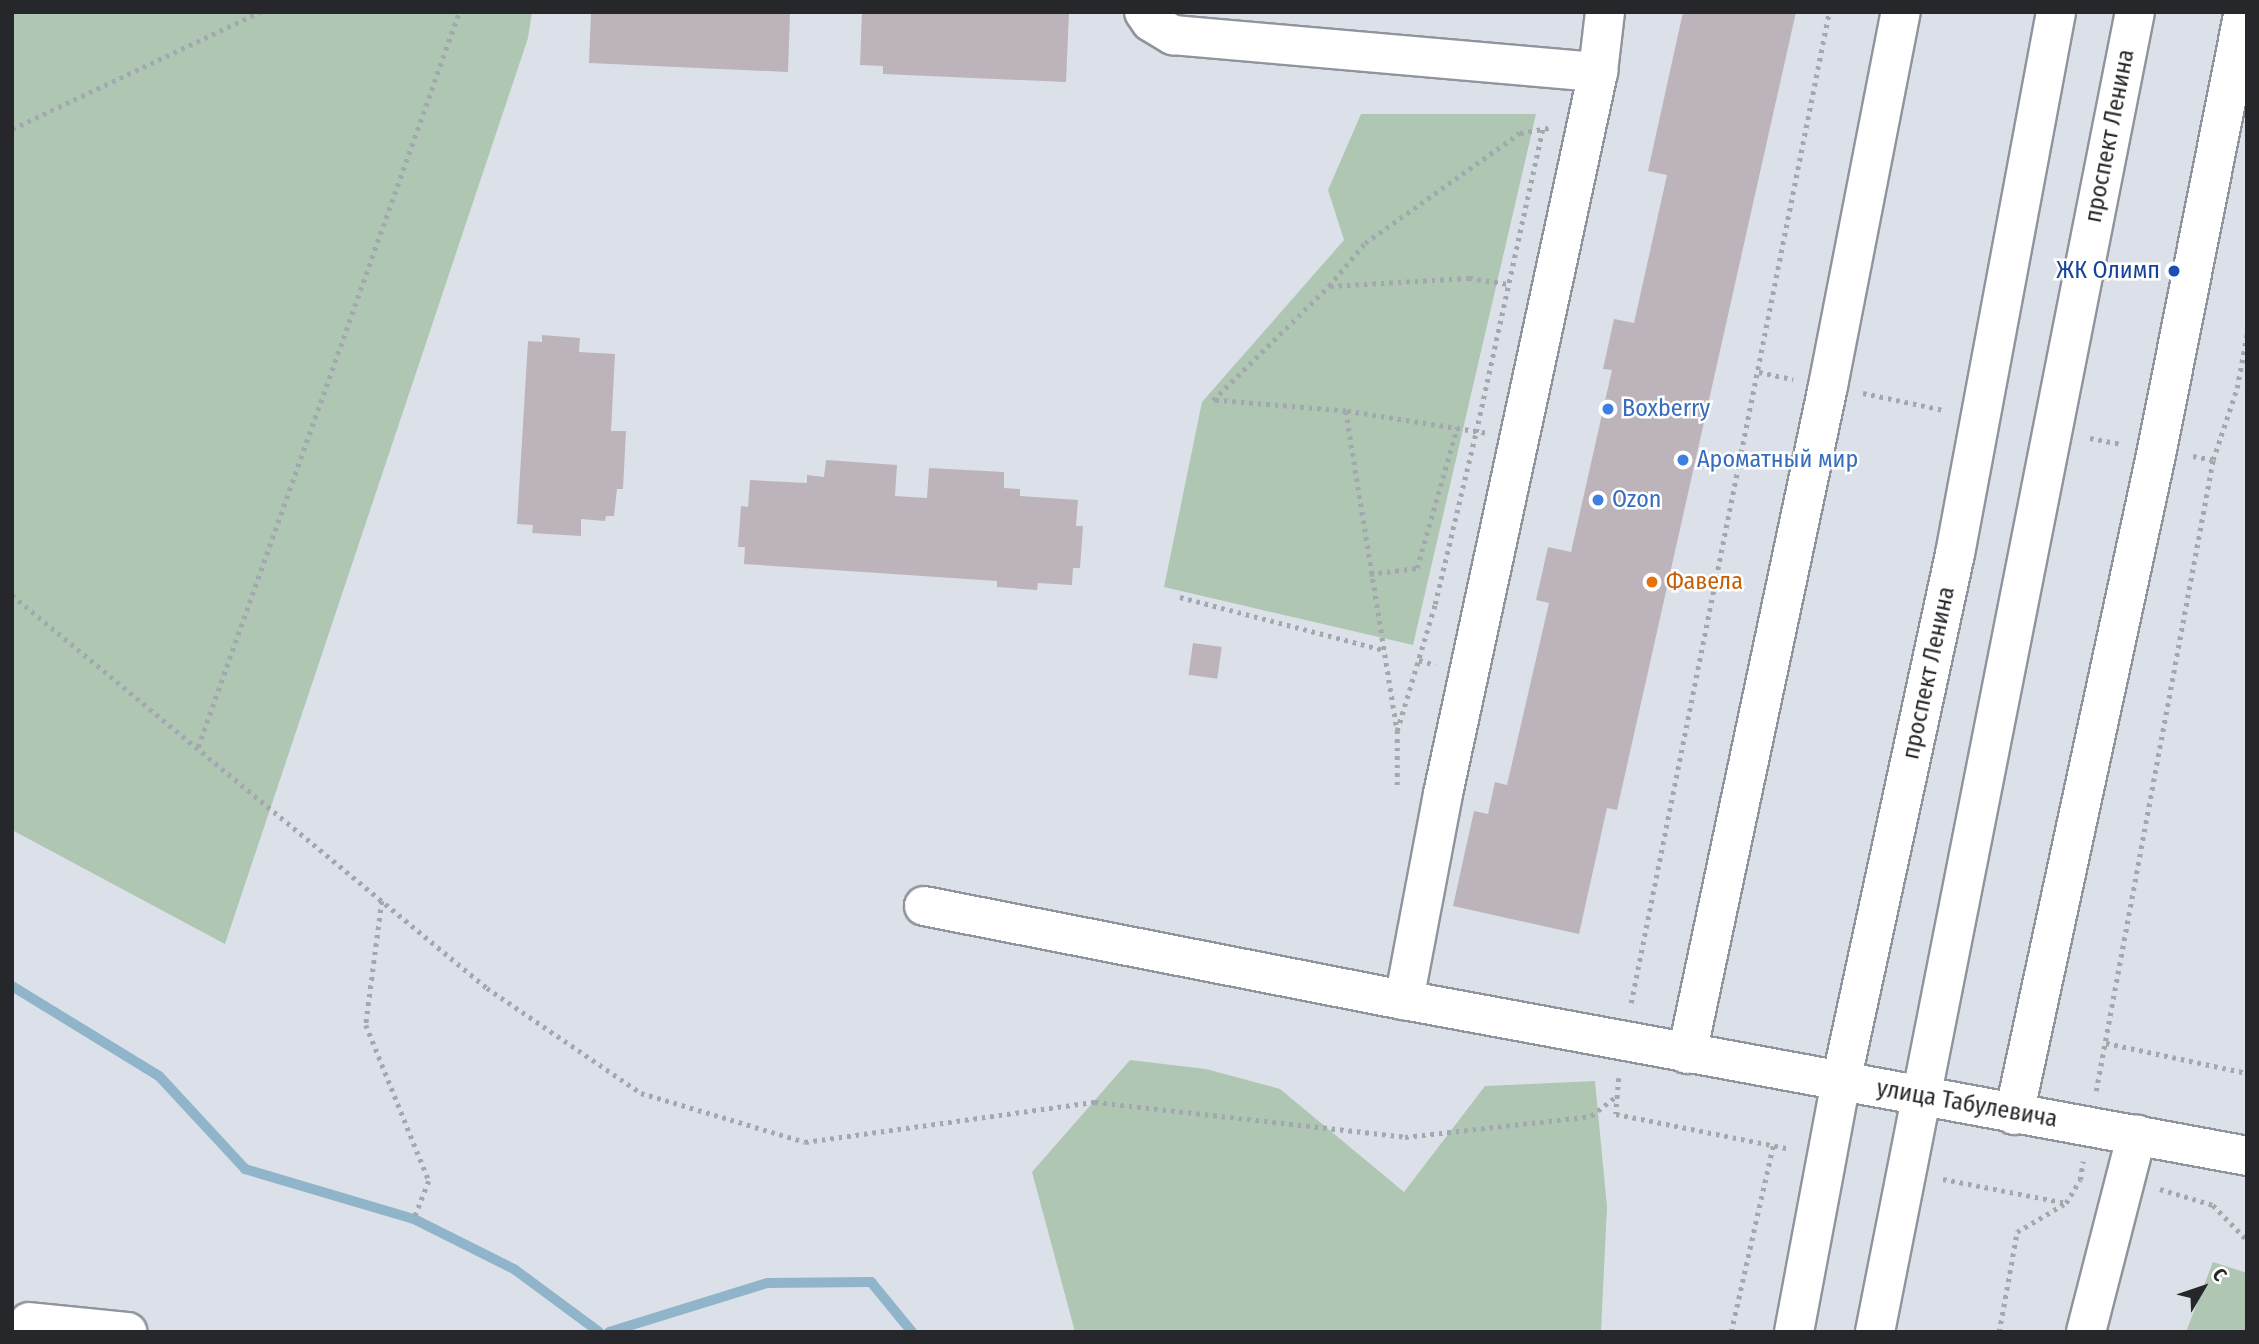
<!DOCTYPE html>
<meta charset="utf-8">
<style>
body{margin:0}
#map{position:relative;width:2259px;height:1344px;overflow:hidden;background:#dce1e9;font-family:"Fira Sans Condensed",sans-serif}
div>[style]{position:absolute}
.green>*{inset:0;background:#afc6b2}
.stream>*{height:10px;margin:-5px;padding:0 5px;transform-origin:5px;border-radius:5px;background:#90b5ca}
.building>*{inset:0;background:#bcb4ba;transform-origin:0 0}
.path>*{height:4.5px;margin-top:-2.25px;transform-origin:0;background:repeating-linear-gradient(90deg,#a3a7ae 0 3.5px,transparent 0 8.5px)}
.roads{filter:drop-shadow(2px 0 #90949c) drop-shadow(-2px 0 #90949c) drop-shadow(0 2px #90949c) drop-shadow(0 -2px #90949c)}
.minor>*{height:38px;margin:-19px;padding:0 19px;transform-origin:19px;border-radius:19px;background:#fff}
.dots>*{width:19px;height:19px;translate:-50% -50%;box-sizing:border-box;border:4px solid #fff;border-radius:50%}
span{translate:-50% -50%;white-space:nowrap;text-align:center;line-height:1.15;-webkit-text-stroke:5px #fff;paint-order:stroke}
.street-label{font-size:24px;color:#26272b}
.transit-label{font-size:24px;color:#164399}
.right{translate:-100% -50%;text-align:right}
.shop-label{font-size:24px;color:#366cbe}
.left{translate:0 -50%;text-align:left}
.food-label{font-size:24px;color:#c56008}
.frame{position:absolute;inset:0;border:14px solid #26272b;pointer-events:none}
.north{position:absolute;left:2168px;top:1253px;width:70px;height:70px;-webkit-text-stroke:5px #fff;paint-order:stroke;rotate:51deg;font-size:19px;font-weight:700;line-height:28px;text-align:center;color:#26272b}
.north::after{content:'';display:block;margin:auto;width:24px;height:32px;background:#26272b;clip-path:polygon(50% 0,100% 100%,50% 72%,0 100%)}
</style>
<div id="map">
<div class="green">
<i style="clip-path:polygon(12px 12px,532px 12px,528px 38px,225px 944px,12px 830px)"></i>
<i style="clip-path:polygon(1361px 114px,1536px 114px,1413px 645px,1164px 587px,1202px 402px,1344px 240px,1328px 190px)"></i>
<i style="clip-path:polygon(1130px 1060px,1206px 1069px,1280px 1089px,1404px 1192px,1485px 1086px,1595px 1081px,1607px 1207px,1601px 1332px,1075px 1332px,1032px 1172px)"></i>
<i style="clip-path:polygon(2213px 1262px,2247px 1273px,2247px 1332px,2186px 1332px)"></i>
</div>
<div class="stream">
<i style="left:12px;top:986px;width:172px;rotate:31.5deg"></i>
<i style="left:159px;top:1076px;width:127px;rotate:47.2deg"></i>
<i style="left:245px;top:1169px;width:176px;rotate:16.5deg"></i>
<i style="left:414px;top:1219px;width:112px;rotate:26.6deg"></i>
<i style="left:514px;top:1269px;width:106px;rotate:36.5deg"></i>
<i style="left:609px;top:1332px;width:165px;rotate:-17.2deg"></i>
<i style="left:767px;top:1283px;width:104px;rotate:-0.6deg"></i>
<i style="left:871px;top:1282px;width:65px;rotate:50.6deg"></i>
</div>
<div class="building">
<i style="clip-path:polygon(591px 12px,790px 12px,788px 72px,589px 63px)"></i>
<i style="clip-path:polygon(862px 12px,1069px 12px,1066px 82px,883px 74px,883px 66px,860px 65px)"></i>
<i style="clip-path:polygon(1683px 12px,1796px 12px,1617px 810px,1607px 808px,1579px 934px,1453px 906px,1474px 811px,1488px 814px,1495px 782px,1507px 785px,1549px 603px,1536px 600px,1548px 547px,1571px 552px,1612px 370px,1603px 369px,1614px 319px,1634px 323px,1667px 175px,1648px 171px)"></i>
<i style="clip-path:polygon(542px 335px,580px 338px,579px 352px,615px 354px,611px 431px,626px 431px,623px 489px,617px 489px,614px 516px,606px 516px,605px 521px,581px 519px,581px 536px,532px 533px,533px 525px,517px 524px,528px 341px,542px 342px)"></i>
<i style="clip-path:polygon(826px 460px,897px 465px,895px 496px,927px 498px,929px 468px,1004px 472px,1004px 488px,1020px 489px,1020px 496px,1078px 500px,1076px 526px,1083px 526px,1080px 568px,1073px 568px,1072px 585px,1038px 583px,1037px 590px,997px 587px,997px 581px,744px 564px,745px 547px,738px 547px,741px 506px,748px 507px,750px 480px,807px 483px,807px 475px,824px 477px)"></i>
<i style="left:1193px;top:643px;width:29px;height:32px;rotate:8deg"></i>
</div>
<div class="path">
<i style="left:12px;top:129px;width:274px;rotate:-25.3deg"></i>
<i style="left:1330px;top:286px;width:139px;rotate:-3.3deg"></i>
<i style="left:1469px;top:278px;width:40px;rotate:8.5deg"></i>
<i style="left:1759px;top:372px;width:35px;rotate:12deg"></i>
<i style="left:1863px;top:393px;width:83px;rotate:11.9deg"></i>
<i style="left:1346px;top:411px;width:324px;rotate:80.9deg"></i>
<i style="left:1485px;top:433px;width:141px;rotate:-171deg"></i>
<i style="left:1346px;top:411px;width:133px;rotate:-175.3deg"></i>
<i style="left:1213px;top:400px;width:163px;rotate:-44.5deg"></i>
<i style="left:1329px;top:286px;width:56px;rotate:-50.1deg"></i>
<i style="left:1365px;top:243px;width:190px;rotate:-35.4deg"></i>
<i style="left:1520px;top:133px;width:29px;rotate:-10deg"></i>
<i style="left:2090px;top:438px;width:33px;rotate:11deg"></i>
<i style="left:2193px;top:456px;width:20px;rotate:11deg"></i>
<i style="left:1370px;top:574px;width:47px;rotate:-7.3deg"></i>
<i style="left:1417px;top:568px;width:146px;rotate:-74.1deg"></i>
<i style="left:12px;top:595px;width:617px;rotate:39.6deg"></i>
<i style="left:487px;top:988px;width:186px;rotate:34.3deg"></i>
<i style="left:641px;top:1093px;width:171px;rotate:16.6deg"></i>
<i style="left:805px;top:1142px;width:293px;rotate:-7.9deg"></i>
<i style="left:1095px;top:1102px;width:312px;rotate:6.4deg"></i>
<i style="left:1405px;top:1137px;width:187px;rotate:-6.4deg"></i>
<i style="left:1591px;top:1116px;width:33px;rotate:-38deg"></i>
<i style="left:1180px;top:597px;width:210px;rotate:14.6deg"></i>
<i style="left:1419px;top:660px;width:17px;rotate:17deg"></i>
<i style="left:198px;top:747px;width:780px;rotate:-70.45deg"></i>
<i style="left:1397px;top:785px;width:54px;rotate:-90deg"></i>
<i style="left:1397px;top:731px;width:133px;rotate:-73.3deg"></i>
<i style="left:1435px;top:604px;width:177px;rotate:-76.6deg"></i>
<i style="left:1476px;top:432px;width:311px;rotate:-77.6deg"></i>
<i style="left:382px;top:901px;width:125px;rotate:97.4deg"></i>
<i style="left:366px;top:1025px;width:168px;rotate:68deg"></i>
<i style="left:429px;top:1181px;width:41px;rotate:111.5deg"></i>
<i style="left:1631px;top:1003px;width:1011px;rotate:-78.7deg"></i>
<i style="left:2106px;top:1043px;width:144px;rotate:12deg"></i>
<i style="left:1619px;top:1078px;width:36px;rotate:95deg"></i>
<i style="left:1616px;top:1114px;width:178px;rotate:11.3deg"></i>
<i style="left:2096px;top:1091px;width:642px;rotate:-79.5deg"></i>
<i style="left:2213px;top:460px;width:76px;rotate:-71.6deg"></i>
<i style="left:2237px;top:388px;width:55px;rotate:-79.5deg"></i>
<i style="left:1943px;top:1179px;width:125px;rotate:11deg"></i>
<i style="left:2160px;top:1189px;width:55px;rotate:16.8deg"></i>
<i style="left:2213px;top:1205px;width:49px;rotate:45.8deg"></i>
<i style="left:1731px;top:1332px;width:192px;rotate:-77.3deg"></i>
<i style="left:1999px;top:1332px;width:102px;rotate:-79.8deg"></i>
<i style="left:2017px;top:1232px;width:57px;rotate:-30.6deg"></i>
<i style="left:2066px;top:1203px;width:27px;rotate:-59deg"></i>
<i style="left:2080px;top:1180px;width:19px;rotate:-81deg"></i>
</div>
<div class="roads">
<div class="minor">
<i style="left:1144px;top:12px;width:12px;rotate:55deg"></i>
<i style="left:1151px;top:22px;width:26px;rotate:31deg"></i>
<i style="left:1173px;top:35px;width:427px;rotate:5deg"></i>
<i style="left:1605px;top:12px;width:60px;rotate:96.7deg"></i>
<i style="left:1598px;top:72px;width:738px;rotate:102.12deg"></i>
<i style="left:1443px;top:794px;width:210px;rotate:100.7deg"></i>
<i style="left:1404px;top:1000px;width:857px;rotate:10.48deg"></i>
<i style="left:924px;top:906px;width:489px;rotate:11.1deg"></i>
<i style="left:1687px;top:1054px;width:683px;rotate:-78.08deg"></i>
<i style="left:1828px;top:386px;width:381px;rotate:-79deg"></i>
<i style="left:2014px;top:1115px;width:680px;rotate:-77.86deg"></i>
<i style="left:2157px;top:450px;width:447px;rotate:-78.8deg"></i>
<i style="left:29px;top:1322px;width:99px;rotate:5.8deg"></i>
<i style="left:1794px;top:1332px;width:254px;rotate:-79.4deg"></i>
<i style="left:1841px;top:1082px;width:540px;rotate:-77.82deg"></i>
<i style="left:1955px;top:554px;width:551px;rotate:-79.44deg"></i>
<i style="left:1875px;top:1332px;width:1345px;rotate:-78.86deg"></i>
<i style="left:2086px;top:1332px;width:204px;rotate:-75.6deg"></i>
</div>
</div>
<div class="dots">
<i style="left:2174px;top:271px;background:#1a4fb4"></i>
<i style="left:1608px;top:409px;background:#3f7fe0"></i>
<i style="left:1683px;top:460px;background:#3f7fe0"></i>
<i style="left:1598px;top:500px;background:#3f7fe0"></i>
<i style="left:1652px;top:582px;background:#e8710a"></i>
</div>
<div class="street-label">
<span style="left:2110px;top:136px;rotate:-79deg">проспект Ленина</span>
<span style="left:1929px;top:673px;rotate:-78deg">проспект Ленина</span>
<span style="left:1967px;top:1104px;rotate:10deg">улица Табулевича</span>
</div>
<div class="transit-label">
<span class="right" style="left:2160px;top:271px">ЖК Олимп</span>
</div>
<div class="shop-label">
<span class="left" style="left:1622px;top:409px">Boxberry</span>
<span class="left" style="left:1697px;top:460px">Ароматный мир</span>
<span class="left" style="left:1612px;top:500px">Ozon</span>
</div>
<div class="food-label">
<span class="left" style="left:1666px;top:582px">Фавела</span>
</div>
<div class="frame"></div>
<div class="north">С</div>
</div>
